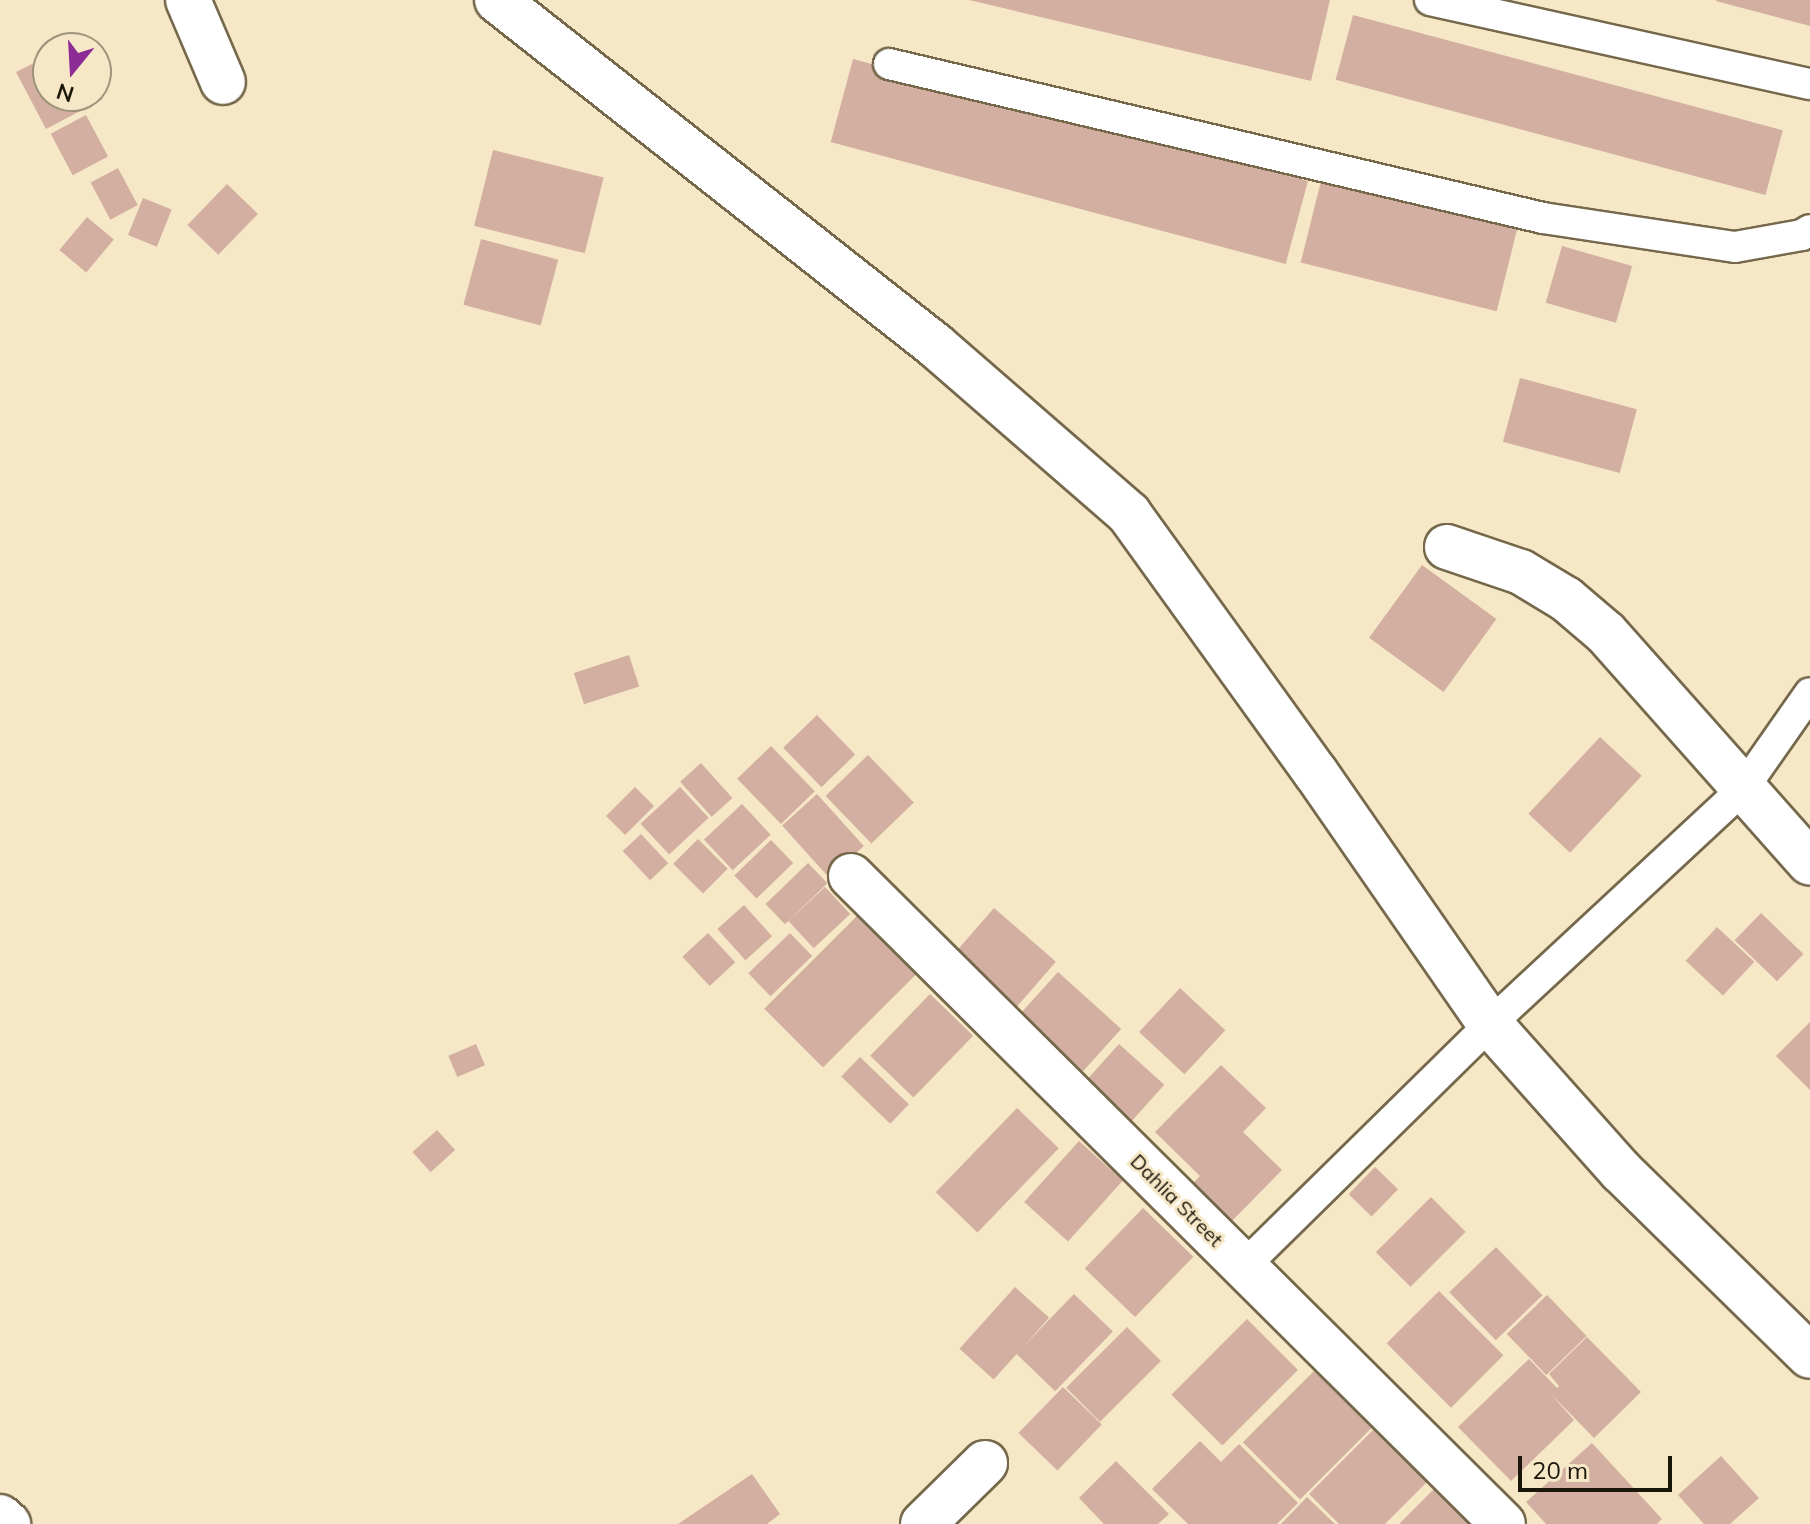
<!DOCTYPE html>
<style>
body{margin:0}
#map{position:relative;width:1810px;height:1524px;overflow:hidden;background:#f6e8c7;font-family:Mulish,sans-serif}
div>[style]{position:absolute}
.building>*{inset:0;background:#d2afa1;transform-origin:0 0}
.roads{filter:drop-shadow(2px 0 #75684b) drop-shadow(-2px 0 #75684b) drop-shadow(0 2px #75684b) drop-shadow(0 -2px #75684b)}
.service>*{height:30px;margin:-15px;padding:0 15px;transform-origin:15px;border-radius:15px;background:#fff}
.minor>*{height:44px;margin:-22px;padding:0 22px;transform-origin:22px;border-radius:22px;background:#fff}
span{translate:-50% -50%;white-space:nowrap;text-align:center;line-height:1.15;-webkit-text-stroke:6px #f6e8c7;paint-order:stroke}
.street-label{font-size:20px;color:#1b160a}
.north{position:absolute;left:32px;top:32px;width:80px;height:80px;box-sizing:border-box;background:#f6e8c7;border:2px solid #9e947b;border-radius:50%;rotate:198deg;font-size:22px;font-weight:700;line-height:32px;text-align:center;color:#1b160a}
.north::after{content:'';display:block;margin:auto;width:28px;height:36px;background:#8d2c95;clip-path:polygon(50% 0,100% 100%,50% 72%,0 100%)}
.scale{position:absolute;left:1518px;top:1456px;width:154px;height:36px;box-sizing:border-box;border:4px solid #1b160a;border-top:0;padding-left:10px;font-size:24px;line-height:28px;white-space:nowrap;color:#1b160a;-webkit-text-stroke:6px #f6e8c7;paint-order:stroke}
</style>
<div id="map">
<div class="building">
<i style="clip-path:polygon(969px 0,1330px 0,1311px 81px)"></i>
<i style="clip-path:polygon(1716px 0,1810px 0,1810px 26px,1716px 1px)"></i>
<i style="left:1353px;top:15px;width:445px;height:67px;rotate:15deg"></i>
<i style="clip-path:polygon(48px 56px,48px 96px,96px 96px,96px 85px,103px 99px,46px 129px,16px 72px)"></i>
<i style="left:853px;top:59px;width:471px;height:86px;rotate:15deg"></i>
<i style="left:86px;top:115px;width:47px;height:40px;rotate:62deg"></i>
<i style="left:493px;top:150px;width:114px;height:78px;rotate:14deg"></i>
<i style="left:118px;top:168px;width:42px;height:31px;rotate:62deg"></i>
<i style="left:1322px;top:177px;width:202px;height:88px;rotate:14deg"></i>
<i style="left:227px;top:184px;width:43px;height:57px;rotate:44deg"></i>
<i style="left:143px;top:198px;width:31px;height:40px;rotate:22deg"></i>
<i style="left:87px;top:217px;width:35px;height:43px;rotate:40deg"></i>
<i style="left:481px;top:239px;width:80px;height:68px;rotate:15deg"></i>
<i style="left:1562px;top:246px;width:73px;height:59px;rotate:16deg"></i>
<i style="left:1520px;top:378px;width:121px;height:66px;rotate:15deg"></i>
<i style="left:1422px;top:565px;width:92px;height:90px;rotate:36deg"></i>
<i style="left:629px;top:655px;width:33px;height:58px;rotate:72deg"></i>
<i style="left:817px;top:715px;width:55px;height:47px;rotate:46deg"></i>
<i style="left:1600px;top:737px;width:57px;height:105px;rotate:43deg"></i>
<i style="left:771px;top:746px;width:63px;height:47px;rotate:46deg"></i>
<i style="left:868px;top:755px;width:66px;height:59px;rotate:46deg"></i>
<i style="left:701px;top:763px;width:47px;height:28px;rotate:48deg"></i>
<i style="left:635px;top:787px;width:27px;height:41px;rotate:45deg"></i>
<i style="left:680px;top:787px;width:42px;height:54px;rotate:47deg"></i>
<i style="left:817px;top:794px;width:70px;height:47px;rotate:48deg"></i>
<i style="left:742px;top:804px;width:42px;height:52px;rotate:47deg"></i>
<i style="left:641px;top:834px;width:40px;height:25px;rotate:47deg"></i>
<i style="left:698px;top:839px;width:42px;height:35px;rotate:45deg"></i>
<i style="left:771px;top:840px;width:32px;height:51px;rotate:46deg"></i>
<i style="left:808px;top:863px;width:28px;height:59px;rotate:46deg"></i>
<i style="left:825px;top:887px;width:37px;height:50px;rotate:47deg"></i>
<i style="left:744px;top:905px;width:42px;height:36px;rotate:48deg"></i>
<i style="left:994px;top:908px;width:82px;height:70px;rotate:41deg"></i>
<i style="left:1761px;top:913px;width:59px;height:38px;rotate:44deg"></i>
<i style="left:859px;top:914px;width:83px;height:134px;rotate:45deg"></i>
<i style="left:1717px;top:927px;width:51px;height:46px;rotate:43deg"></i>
<i style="left:708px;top:933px;width:40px;height:35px;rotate:47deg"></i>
<i style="left:790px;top:933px;width:32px;height:58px;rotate:46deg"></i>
<i style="left:1058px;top:972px;width:85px;height:57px;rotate:42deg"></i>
<i style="left:1180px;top:988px;width:62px;height:60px;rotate:43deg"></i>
<i style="left:930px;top:994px;width:60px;height:86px;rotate:44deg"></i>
<i style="clip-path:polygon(1810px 1022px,1810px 1090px,1776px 1056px)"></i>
<i style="left:476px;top:1044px;width:23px;height:30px;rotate:67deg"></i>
<i style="left:1119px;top:1044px;width:61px;height:50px;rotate:42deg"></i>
<i style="left:860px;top:1057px;width:68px;height:27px;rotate:44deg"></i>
<i style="clip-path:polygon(1221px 1065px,1266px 1108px,1243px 1132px,1282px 1170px,1228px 1225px,1189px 1187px,1200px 1176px,1155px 1132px)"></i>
<i style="left:1017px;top:1108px;width:58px;height:117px;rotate:44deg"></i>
<i style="left:437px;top:1130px;width:27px;height:33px;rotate:48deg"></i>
<i style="left:1079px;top:1141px;width:59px;height:82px;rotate:42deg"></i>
<i style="left:1375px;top:1167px;width:32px;height:38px;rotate:44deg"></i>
<i style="left:1431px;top:1197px;width:49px;height:78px;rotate:45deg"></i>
<i style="left:1143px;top:1208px;width:70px;height:84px;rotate:44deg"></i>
<i style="left:1496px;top:1247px;width:67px;height:65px;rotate:46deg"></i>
<i style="left:1015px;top:1287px;width:46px;height:83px;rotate:42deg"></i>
<i style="left:1439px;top:1291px;width:91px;height:74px;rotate:45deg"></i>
<i style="left:1074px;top:1294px;width:54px;height:83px;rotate:44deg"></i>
<i style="left:1547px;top:1295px;width:57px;height:56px;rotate:46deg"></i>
<i style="left:1247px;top:1319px;width:72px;height:107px;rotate:45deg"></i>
<i style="left:1127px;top:1327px;width:48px;height:86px;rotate:45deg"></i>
<i style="clip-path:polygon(1587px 1337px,1641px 1392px,1594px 1438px,1550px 1393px,1574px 1420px,1511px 1481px,1458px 1427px,1529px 1359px,1557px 1388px,1559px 1386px,1549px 1374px)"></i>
<i style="left:1322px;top:1363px;width:81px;height:112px;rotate:45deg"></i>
<i style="left:1063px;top:1387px;width:54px;height:64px;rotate:44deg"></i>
<i style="clip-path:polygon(1384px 1419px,1437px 1472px,1385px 1524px,1339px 1524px,1309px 1494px)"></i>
<i style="clip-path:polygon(1200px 1441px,1221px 1462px,1239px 1444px,1298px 1503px,1277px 1524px,1188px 1524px,1152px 1489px)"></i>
<i style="clip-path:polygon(1592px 1443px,1662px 1519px,1657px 1524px,1546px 1524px,1526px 1502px)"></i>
<i style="clip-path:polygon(1721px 1456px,1759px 1498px,1730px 1524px,1704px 1524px,1678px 1495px)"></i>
<i style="clip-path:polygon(1116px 1461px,1169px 1514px,1158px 1524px,1104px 1524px,1079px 1498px)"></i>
<i style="clip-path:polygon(752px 1474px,780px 1514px,767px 1524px,678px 1524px)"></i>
<i style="clip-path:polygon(1440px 1483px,1480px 1524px,1399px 1524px)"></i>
<i style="clip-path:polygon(1307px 1497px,1335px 1524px,1281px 1524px)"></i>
</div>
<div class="roads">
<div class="service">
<i style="left:1430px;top:0;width:389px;rotate:12.5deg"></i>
<i style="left:889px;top:64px;width:672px;rotate:13.25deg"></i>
<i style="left:1543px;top:218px;width:194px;rotate:8.6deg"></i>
<i style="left:1735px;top:247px;width:68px;rotate:-10.2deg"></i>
<i style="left:1802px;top:235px;width:9px;rotate:-32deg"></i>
<i style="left:1244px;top:1266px;width:345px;rotate:-44.5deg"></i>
<i style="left:1490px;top:1024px;width:344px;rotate:-42.9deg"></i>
<i style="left:1742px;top:790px;width:118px;rotate:-55deg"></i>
</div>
<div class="minor">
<i style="left:188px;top:0;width:89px;rotate:66.9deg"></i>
<i style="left:497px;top:0;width:559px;rotate:38.24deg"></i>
<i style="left:936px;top:346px;width:256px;rotate:41deg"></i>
<i style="left:1129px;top:514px;width:319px;rotate:54.2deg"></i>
<i style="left:1316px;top:773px;width:305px;rotate:55.3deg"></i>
<i style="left:1490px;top:1024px;width:197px;rotate:48.3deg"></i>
<i style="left:1621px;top:1171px;width:264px;rotate:44.4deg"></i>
<i style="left:1447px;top:547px;width:78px;rotate:18.7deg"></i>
<i style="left:1521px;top:572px;width:52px;rotate:31deg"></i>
<i style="left:1566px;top:599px;width:52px;rotate:40.4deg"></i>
<i style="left:1606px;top:633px;width:307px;rotate:48.4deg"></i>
<i style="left:851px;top:876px;width:919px;rotate:44.82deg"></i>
<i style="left:0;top:1517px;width:11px;rotate:41deg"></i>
<i style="left:923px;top:1524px;width:87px;rotate:-44.5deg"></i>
</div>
</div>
<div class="street-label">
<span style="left:1177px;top:1200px;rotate:45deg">Dahlia Street</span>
</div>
<div class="north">N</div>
<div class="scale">20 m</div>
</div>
